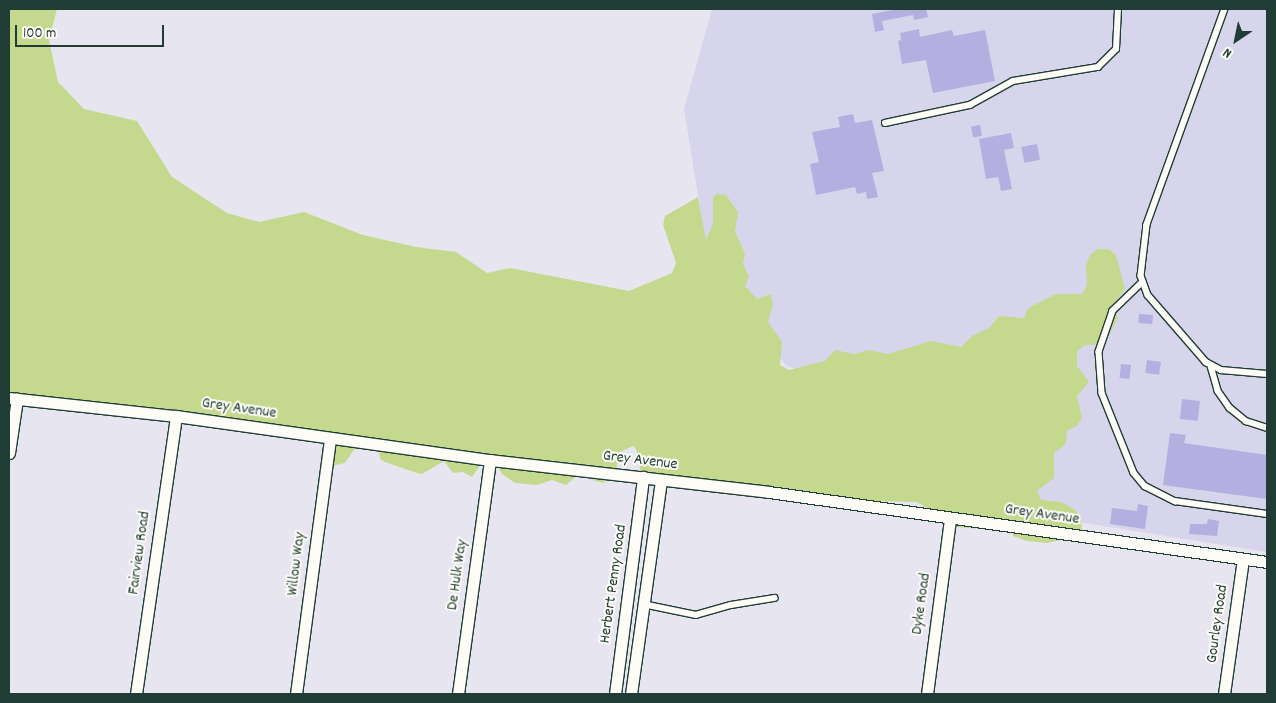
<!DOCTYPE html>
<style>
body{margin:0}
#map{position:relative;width:1276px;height:703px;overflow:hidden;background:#e7e5f0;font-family:Dekko,sans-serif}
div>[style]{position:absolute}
.built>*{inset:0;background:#d7d5eb}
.green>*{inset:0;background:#c4d98e}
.building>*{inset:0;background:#b3afe0;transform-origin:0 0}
.roads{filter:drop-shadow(1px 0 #1f3d34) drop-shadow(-1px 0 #1f3d34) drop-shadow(0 1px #1f3d34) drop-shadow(0 -1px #1f3d34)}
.service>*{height:5.5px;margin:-2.75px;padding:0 2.75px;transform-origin:2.75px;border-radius:2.75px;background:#fdfcf7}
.minor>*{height:11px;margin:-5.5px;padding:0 5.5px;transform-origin:5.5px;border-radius:5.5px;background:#fdfcf7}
span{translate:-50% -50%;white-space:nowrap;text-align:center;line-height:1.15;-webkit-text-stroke:4px #fdfcf7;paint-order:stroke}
.street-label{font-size:16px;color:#1f3d34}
.frame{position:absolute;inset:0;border:10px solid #1f3d34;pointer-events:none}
.north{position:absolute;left:1211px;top:15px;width:50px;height:50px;-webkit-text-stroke:4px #fdfcf7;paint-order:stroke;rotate:214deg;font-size:14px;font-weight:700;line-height:20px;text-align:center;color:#1f3d34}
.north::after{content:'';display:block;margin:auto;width:18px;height:22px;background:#1f3d34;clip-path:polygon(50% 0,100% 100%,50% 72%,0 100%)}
.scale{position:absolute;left:15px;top:25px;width:149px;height:22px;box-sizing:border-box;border:2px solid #1f3d34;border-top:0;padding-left:6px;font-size:15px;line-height:18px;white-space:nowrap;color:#1f3d34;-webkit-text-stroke:4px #fdfcf7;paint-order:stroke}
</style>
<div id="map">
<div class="built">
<i style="clip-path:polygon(712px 9px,1267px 9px,1267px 552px,1021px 513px,924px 409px,787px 366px,712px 281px,684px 109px)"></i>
</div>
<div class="green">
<i style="clip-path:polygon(9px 9px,57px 9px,49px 40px,58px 82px,84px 109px,137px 121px,172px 177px,227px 213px,259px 222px,304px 212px,363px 235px,416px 247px,456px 252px,487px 273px,510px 268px,629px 291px,672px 273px,676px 263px,663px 225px,665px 216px,698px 197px,706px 240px,713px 223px,713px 198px,716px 194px,726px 195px,738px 212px,735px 231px,745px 254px,743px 263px,749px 277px,745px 286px,757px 299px,771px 294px,773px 304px,768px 322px,782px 342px,780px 365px,789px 370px,825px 361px,835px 350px,854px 354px,869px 350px,888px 354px,931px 341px,961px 347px,972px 336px,989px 328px,999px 316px,1024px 318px,1028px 308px,1056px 294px,1082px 294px,1087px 285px,1086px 265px,1090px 255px,1098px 249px,1108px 249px,1116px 255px,1125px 289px,1113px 305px,1118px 318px,1104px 344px,1085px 345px,1077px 351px,1077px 366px,1089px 382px,1077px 396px,1082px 418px,1076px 427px,1067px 430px,1066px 444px,1054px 453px,1054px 478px,1037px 491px,1041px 500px,1061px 502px,1074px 509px,1080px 516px,1083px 535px,1047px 543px,1027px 541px,1013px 536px,1012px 531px,956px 527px,917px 502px,877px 501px,859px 509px,820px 505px,641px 474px,636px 449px,633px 446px,620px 452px,615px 474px,603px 483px,593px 480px,590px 473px,581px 472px,566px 485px,552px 480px,537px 485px,515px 483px,502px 474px,497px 465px,483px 461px,472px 477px,463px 472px,453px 473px,444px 461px,422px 474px,417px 473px,385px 462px,380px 459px,379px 448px,356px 447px,345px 463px,331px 466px,324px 443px,319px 440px,9px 394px)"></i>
</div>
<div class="building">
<i style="clip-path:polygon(898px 9px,926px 9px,928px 17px,914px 20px,913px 15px,882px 21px,884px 30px,875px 32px,872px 14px)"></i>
<i style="clip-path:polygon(919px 29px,920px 37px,952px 30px,954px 36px,985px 30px,995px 81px,933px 93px,926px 60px,902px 64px,898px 41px,901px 40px,900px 33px)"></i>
<i style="clip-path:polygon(853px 114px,855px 123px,872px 120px,884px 171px,872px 173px,878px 197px,867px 199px,866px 192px,857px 194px,855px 187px,816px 195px,810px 164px,819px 162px,812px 132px,840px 127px,838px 117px)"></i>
<i style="left:980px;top:125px;width:11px;height:9px;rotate:80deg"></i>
<i style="clip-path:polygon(1011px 133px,1014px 148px,1004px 150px,1012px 189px,1001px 191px,998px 177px,986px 179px,979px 139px)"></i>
<i style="left:1037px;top:144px;width:16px;height:16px;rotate:79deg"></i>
<i style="left:1139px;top:314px;width:14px;height:9px;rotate:4deg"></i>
<i style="left:1147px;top:360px;width:14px;height:13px;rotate:8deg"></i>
<i style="left:1121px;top:364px;width:10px;height:14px;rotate:6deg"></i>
<i style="left:1182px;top:399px;width:18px;height:20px;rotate:6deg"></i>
<i style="clip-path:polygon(1170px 433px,1186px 435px,1184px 443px,1267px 455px,1267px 499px,1163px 485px)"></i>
<i style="clip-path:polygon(1138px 504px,1148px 506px,1145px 529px,1110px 524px,1112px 508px,1137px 511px)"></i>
<i style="clip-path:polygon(1208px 519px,1219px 521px,1217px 536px,1189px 534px,1190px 524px,1207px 524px)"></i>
</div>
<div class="roads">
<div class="service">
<i style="left:1225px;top:9px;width:230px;rotate:109.9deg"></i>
<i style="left:1147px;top:225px;width:51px;rotate:96.7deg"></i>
<i style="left:1141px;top:276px;width:20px;rotate:70deg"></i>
<i style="left:1148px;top:295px;width:89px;rotate:49.1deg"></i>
<i style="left:1206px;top:362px;width:17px;rotate:28deg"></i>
<i style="left:1221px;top:370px;width:46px;rotate:5deg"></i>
<i style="left:885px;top:123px;width:87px;rotate:-12deg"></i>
<i style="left:970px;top:105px;width:49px;rotate:-29.2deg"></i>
<i style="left:1013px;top:81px;width:86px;rotate:-9.4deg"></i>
<i style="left:1098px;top:67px;width:25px;rotate:-45deg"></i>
<i style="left:1116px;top:49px;width:40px;rotate:-87.1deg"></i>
<i style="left:1143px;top:282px;width:42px;rotate:136deg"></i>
<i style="left:1113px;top:311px;width:43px;rotate:108.9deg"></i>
<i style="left:1099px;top:352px;width:41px;rotate:85.8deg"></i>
<i style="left:1102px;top:393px;width:86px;rotate:68.2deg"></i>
<i style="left:1134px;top:473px;width:17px;rotate:50deg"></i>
<i style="left:1145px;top:486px;width:34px;rotate:27deg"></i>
<i style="left:1175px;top:501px;width:93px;rotate:8deg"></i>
<i style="left:1211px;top:366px;width:26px;rotate:74deg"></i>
<i style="left:1218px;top:391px;width:21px;rotate:55deg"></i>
<i style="left:1230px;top:408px;width:21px;rotate:39deg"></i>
<i style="left:1246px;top:421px;width:22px;rotate:18deg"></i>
<i style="left:643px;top:604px;width:54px;rotate:11.7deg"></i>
<i style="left:696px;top:615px;width:36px;rotate:-16deg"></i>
<i style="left:731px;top:605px;width:44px;rotate:-9.2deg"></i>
</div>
<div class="minor">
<i style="left:9px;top:398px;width:168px;rotate:6.2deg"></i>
<i style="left:176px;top:416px;width:317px;rotate:8deg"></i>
<i style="left:490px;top:460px;width:281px;rotate:6.5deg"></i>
<i style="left:769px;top:492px;width:503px;rotate:8deg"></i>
<i style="left:9px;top:453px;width:55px;rotate:-81.6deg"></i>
<i style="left:136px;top:694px;width:281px;rotate:-81.8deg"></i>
<i style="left:296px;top:694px;width:258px;rotate:-82.4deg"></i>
<i style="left:458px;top:694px;width:236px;rotate:-82.2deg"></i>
<i style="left:615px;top:694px;width:219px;rotate:-82.6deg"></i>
<i style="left:631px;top:694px;width:216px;rotate:-82deg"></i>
<i style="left:927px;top:694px;width:177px;rotate:-82.5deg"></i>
<i style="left:1224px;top:694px;width:136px;rotate:-82deg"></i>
</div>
</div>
<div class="street-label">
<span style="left:239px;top:409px;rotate:8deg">Grey Avenue</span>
<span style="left:640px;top:461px;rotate:7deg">Grey Avenue</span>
<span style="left:1042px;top:515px;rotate:8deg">Grey Avenue</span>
<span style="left:140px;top:553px;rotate:-82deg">Fairview Road</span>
<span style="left:297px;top:564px;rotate:-83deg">Willow Way</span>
<span style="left:458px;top:575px;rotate:-82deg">De Hulk Way</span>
<span style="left:614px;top:584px;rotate:-82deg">Herbert Penny Road</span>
<span style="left:922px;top:604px;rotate:-82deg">Dyke Road</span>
<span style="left:1218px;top:624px;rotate:-82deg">Gourley Road</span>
</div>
<div class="frame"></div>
<div class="north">N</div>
<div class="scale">100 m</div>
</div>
